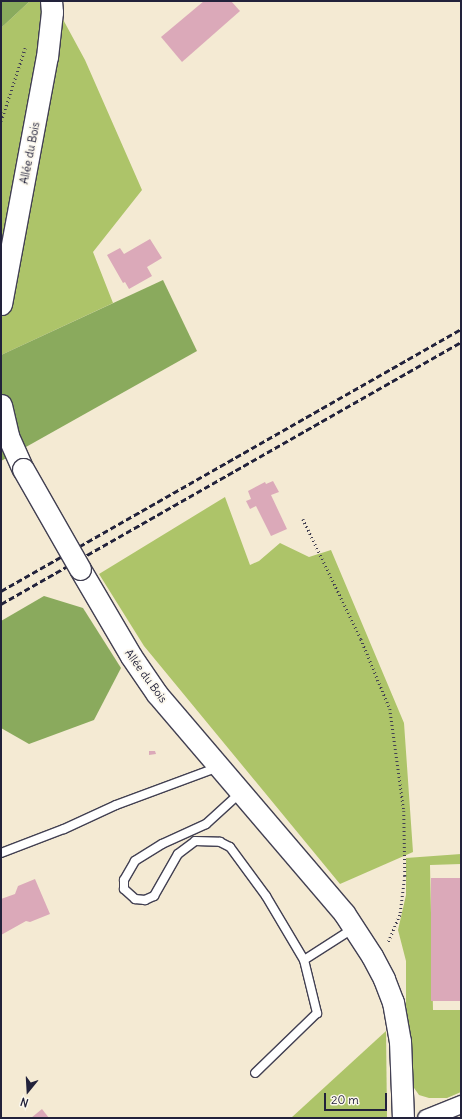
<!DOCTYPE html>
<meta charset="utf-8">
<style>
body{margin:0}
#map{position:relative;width:462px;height:1119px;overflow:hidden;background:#f4ead3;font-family:Delius,sans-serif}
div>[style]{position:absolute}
.green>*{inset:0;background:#adc469}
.forest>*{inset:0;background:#8aaa5d}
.building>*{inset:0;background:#dba9b9;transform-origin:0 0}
.path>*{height:2.5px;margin-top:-1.25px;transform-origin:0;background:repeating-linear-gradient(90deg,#424052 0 1px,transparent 0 4px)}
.roads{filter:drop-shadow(1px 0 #424052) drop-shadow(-1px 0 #424052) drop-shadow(0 1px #424052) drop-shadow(0 -1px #424052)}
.service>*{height:8px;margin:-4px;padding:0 4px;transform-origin:4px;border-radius:4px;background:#fff}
.minor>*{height:17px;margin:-8.5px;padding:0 8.5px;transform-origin:8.5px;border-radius:8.5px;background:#fff}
.tertiary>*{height:21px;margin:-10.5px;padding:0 10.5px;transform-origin:10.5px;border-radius:10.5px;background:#fff}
.rail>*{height:3px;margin-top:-1.5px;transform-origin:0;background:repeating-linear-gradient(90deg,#22223b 0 6px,transparent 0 9px)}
.bridges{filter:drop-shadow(1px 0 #424052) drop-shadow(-1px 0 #424052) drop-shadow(0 1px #424052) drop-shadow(0 -1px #424052)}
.tertiary-bridge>*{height:21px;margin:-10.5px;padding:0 10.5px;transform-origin:10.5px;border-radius:10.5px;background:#fff}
span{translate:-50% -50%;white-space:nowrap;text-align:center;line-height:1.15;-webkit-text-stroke:3.5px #fbf7ec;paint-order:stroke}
.street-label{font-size:11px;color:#22223b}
.frame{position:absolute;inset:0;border:2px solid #22223b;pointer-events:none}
.north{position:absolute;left:8px;top:1071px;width:40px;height:40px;-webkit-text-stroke:3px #fbf7ec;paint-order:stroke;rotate:198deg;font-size:11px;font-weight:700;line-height:16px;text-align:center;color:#22223b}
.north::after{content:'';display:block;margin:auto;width:14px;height:18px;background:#22223b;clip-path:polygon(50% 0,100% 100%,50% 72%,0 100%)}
.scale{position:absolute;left:324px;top:1093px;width:63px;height:18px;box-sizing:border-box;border:2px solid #22223b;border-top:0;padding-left:5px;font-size:12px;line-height:14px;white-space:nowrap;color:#22223b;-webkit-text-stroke:3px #fbf7ec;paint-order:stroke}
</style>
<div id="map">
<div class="green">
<i style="clip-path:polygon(30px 1px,53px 1px,85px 60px,142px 190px,93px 252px,113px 303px,1px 355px,1px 28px)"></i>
<i style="clip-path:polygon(225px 497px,250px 565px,259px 561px,280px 543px,309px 557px,331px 550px,404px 723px,413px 852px,340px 884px,144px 646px,99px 574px)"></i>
<i style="clip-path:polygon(461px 854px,461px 864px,430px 865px,433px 1010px,461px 1010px,461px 1092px,447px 1098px,429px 1098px,419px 1095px,412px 1085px,406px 1006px,406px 961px,398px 930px,406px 895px,406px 858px)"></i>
<i style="clip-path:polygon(386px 1031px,387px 1118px,291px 1118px)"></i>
</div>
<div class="forest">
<i style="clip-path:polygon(1px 1px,30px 1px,1px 28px)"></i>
<i style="clip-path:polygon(163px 280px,197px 351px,1px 461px,1px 355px)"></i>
<i style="clip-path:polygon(44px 596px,83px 608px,121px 668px,94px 720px,29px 744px,1px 728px,1px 621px)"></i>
</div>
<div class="building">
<i style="clip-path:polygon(204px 1px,231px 1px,240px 11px,182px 62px,161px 37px)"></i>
<i style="clip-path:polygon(150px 239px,162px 258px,147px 267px,152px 276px,129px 289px,125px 282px,123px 283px,107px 255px,120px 248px,124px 254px)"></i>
<i style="clip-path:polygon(273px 481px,279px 492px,271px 495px,287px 529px,271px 536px,256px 506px,250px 509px,246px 501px,251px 499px,248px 491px,265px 482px,266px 484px)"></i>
<i style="clip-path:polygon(149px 751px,155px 751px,156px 754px,149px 755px)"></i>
<i style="left:431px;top:878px;width:30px;height:123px"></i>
<i style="clip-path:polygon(35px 879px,50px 914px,30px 922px,26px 921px,1px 935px,1px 899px,15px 894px,18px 886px)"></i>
<i style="clip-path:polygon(42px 1109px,49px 1118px,31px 1118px)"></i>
</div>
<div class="path">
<i style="left:1px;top:121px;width:77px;rotate:-71.8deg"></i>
<i style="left:303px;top:519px;width:133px;rotate:64.2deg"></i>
<i style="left:361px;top:639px;width:76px;rotate:67.5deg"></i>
<i style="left:390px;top:709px;width:103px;rotate:82.2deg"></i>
<i style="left:404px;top:811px;width:65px;rotate:89.1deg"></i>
<i style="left:405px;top:876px;width:39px;rotate:97deg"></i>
<i style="left:400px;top:915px;width:30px;rotate:113deg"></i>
</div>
<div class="roads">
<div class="service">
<i style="left:240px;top:793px;width:46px;rotate:137.6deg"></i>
<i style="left:206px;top:824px;width:48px;rotate:155.6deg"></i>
<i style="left:162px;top:844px;width:32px;rotate:148deg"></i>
<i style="left:135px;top:861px;width:22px;rotate:120deg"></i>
<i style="left:124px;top:880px;width:9px;rotate:90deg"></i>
<i style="left:124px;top:889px;width:15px;rotate:42deg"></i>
<i style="left:135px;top:899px;width:10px;rotate:6deg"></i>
<i style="left:145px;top:900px;width:10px;rotate:-24deg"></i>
<i style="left:154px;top:896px;width:48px;rotate:-60.3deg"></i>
<i style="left:178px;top:854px;width:21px;rotate:-37deg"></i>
<i style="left:195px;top:841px;width:25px;rotate:2deg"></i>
<i style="left:220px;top:842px;width:11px;rotate:27deg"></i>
<i style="left:230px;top:847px;width:61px;rotate:53.7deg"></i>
<i style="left:266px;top:896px;width:74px;rotate:59.3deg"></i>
<i style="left:304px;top:960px;width:55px;rotate:76.2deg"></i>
<i style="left:317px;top:1013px;width:86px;rotate:135.9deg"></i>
<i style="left:1px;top:853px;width:67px;rotate:-20.9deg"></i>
<i style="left:64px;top:829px;width:57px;rotate:-24.8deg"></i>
<i style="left:116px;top:805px;width:110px;rotate:-20.3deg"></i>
<i style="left:304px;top:960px;width:59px;rotate:-32.6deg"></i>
</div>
<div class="minor">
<i style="left:426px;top:1118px;width:38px;rotate:-22deg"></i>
</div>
<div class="tertiary">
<i style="left:1px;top:304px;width:251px;rotate:-79.5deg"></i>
<i style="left:47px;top:57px;width:45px;rotate:-83.7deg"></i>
<i style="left:52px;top:12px;width:11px;rotate:-95deg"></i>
<i style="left:1px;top:405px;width:32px;rotate:77deg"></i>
<i style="left:8px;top:436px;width:36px;rotate:66deg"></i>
<i style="left:80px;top:569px;width:101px;rotate:59.6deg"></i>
<i style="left:131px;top:656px;width:46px;rotate:55.6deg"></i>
<i style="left:157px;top:694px;width:288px;rotate:49.5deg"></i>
<i style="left:344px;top:913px;width:51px;rotate:56.9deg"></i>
<i style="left:372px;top:956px;width:26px;rotate:62deg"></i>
<i style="left:384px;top:979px;width:25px;rotate:69deg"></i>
<i style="left:393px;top:1002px;width:40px;rotate:80deg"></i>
<i style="left:400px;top:1041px;width:77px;rotate:87.8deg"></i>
</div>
</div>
<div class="rail">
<i style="left:1px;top:591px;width:529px;rotate:-29.66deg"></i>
<i style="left:1px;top:604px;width:529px;rotate:-29.66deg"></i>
</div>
<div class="bridges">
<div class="tertiary-bridge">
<i style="left:23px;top:469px;width:115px;rotate:60.3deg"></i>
</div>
</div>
<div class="street-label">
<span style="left:30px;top:153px;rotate:-79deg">Allée du Bois</span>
<span style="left:146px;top:676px;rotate:54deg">Allée du Bois</span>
</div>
<div class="frame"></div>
<div class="north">N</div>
<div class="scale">20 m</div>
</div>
